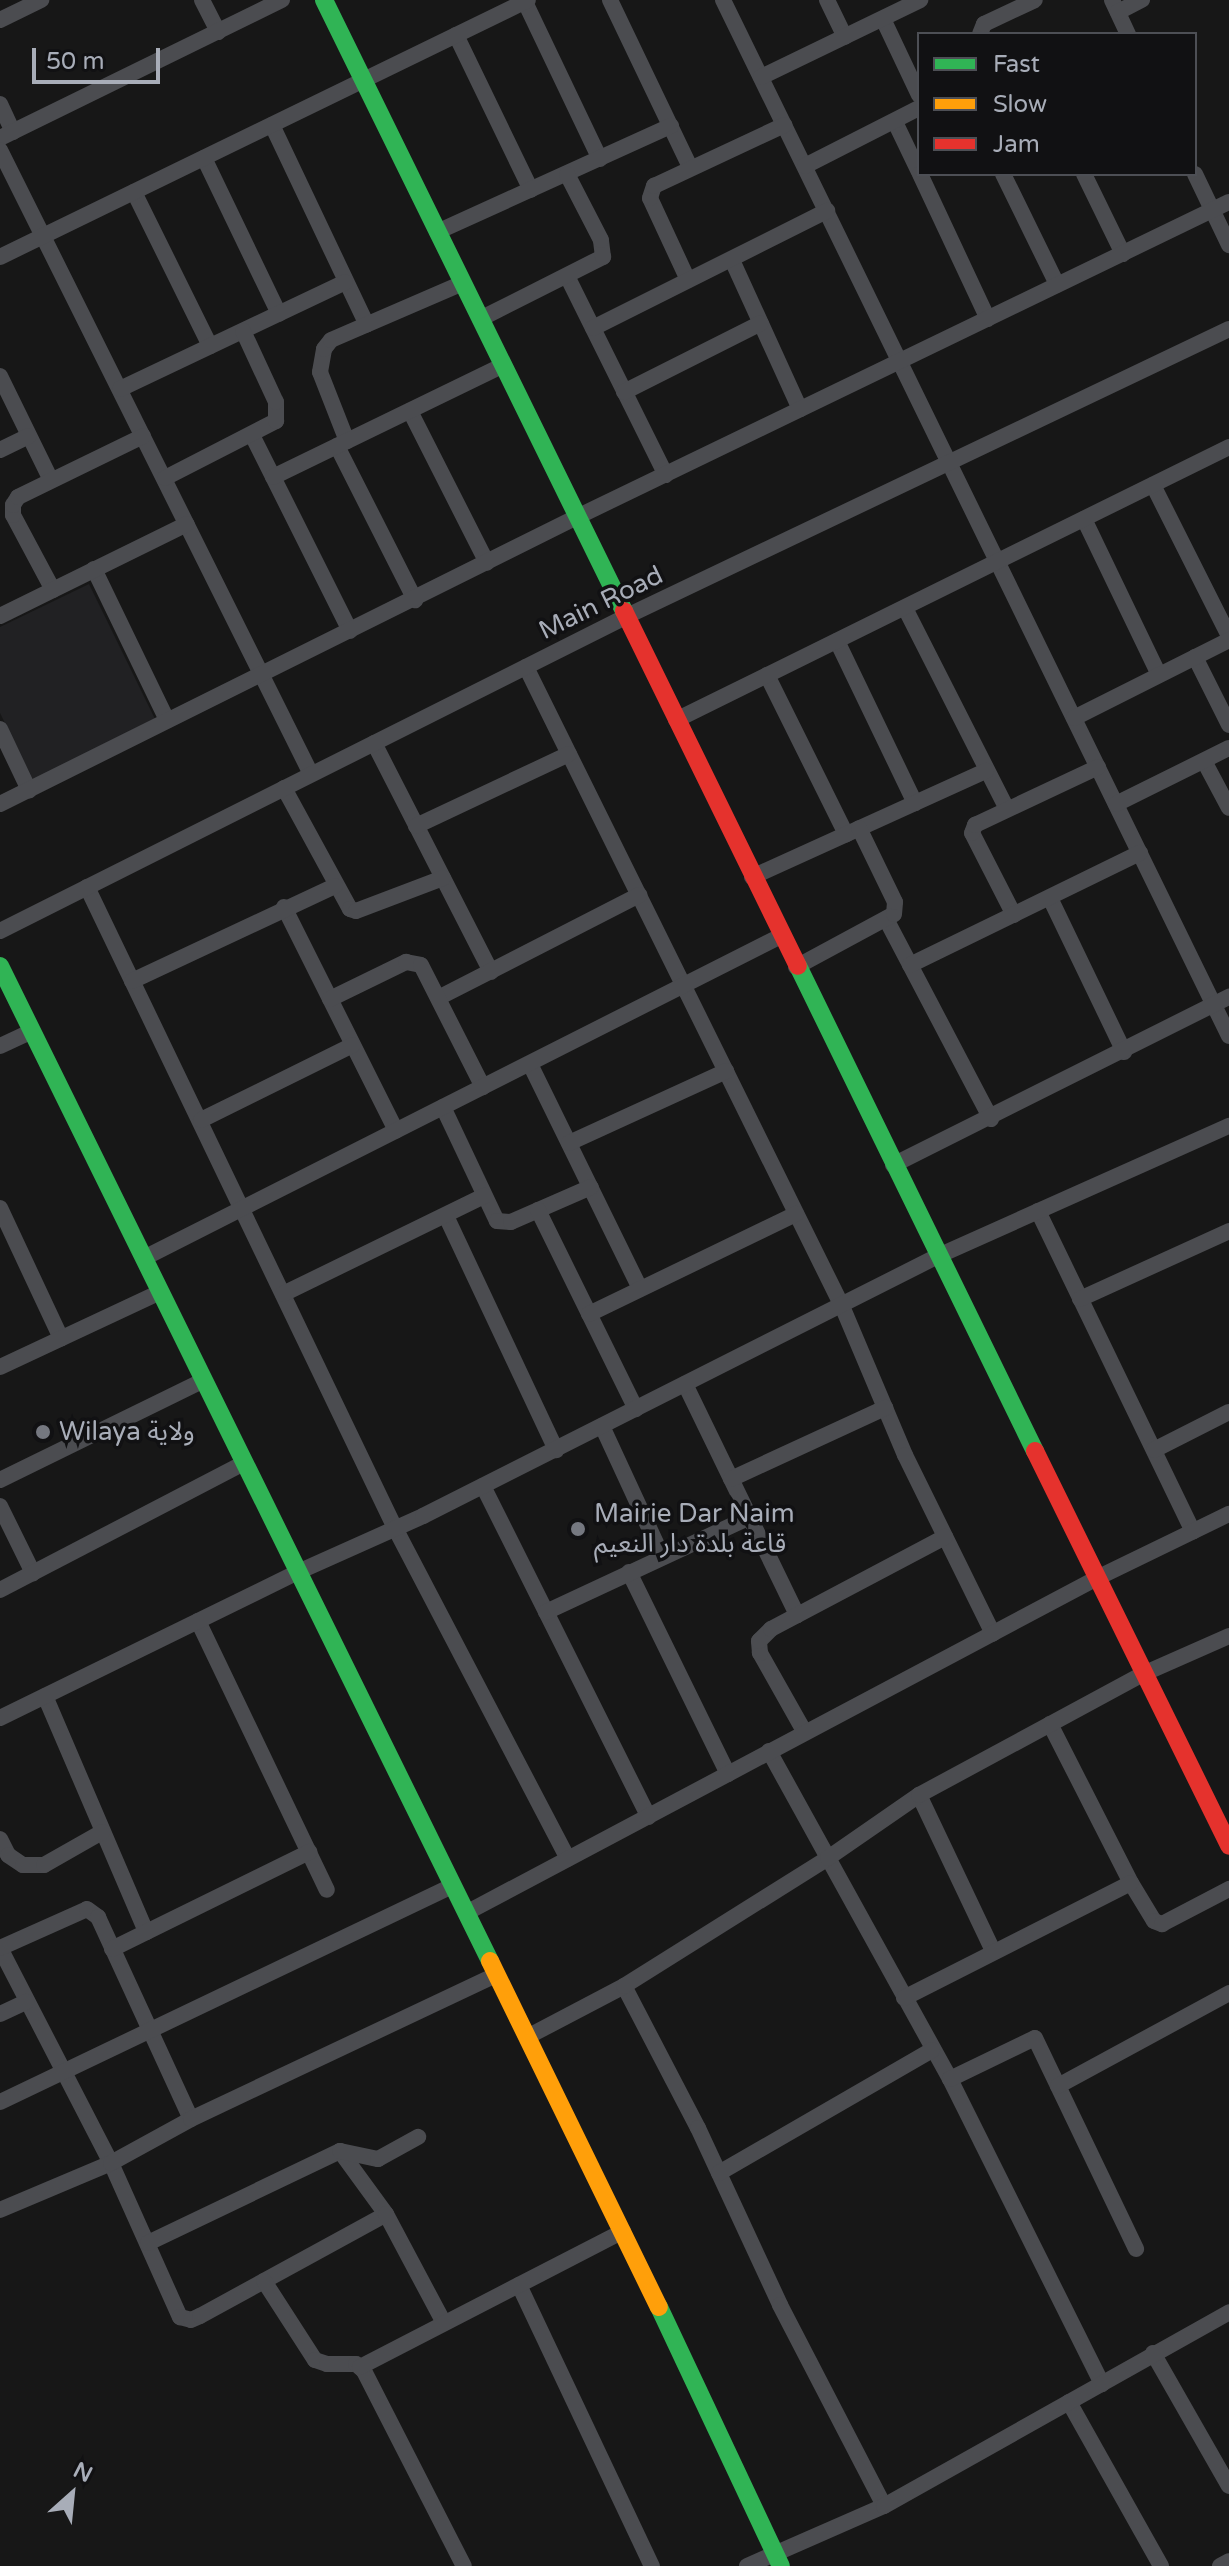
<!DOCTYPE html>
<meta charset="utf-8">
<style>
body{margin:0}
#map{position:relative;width:1229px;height:2566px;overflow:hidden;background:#171717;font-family:"Varela Round","Noto Sans Arabic",sans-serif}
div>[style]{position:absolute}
.built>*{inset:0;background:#212123}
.street>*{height:16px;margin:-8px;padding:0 8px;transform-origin:8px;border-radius:8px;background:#4b4c50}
.fast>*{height:18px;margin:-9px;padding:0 9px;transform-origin:9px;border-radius:9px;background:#30b455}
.slow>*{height:18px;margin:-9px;padding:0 9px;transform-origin:9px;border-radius:9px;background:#ff9f0a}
.jam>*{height:18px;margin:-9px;padding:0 9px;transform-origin:9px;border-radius:9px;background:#e5322d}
.dots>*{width:22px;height:22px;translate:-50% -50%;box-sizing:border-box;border:4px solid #111113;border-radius:50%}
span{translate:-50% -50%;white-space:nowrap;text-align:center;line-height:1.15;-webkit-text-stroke:7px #111113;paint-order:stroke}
.street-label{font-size:26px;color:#a8adb8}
.poi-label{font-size:26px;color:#a8adb8}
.left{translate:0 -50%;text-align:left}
.legend{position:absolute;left:917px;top:32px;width:280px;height:144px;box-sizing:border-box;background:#111113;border:2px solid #4d4f55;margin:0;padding:10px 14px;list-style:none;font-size:24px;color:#a8adb8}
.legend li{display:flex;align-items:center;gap:16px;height:40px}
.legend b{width:40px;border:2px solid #4d4f55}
.north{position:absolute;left:32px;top:2454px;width:80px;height:80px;-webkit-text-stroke:6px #111113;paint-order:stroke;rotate:27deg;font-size:22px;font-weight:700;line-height:32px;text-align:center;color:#a8adb8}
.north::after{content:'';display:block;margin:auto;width:28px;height:36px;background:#a8adb8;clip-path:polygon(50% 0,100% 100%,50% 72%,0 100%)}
.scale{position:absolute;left:32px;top:48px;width:128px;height:36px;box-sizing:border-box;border:4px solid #a8adb8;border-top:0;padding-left:10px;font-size:24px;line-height:28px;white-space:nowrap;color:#a8adb8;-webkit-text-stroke:6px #111113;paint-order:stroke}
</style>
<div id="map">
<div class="built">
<i style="clip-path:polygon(89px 584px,156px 721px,33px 780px,0 713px,0 627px)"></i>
</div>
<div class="street">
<i style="left:202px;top:0;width:36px;rotate:63deg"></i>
<i style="left:610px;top:0;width:185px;rotate:64.4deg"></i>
<i style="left:723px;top:0;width:1153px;rotate:63.97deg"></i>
<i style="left:827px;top:0;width:41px;rotate:64.1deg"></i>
<i style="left:1112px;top:0;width:38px;rotate:65deg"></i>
<i style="left:525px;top:2px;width:174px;rotate:64.5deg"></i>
<i style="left:1118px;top:12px;width:27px;rotate:-27deg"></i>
<i style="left:883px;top:19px;width:84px;rotate:64.7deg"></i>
<i style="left:0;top:20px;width:46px;rotate:-26deg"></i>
<i style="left:980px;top:34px;width:11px;rotate:-68deg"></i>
<i style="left:984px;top:24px;width:56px;rotate:-25.2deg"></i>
<i style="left:456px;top:35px;width:172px;rotate:64.2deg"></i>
<i style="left:761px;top:77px;width:177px;rotate:-25.8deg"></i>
<i style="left:0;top:104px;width:31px;rotate:65deg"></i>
<i style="left:895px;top:122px;width:55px;rotate:64.4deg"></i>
<i style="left:272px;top:125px;width:221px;rotate:64.6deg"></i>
<i style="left:0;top:138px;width:314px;rotate:-26.1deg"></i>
<i style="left:0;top:150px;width:697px;rotate:63.51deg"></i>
<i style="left:204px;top:158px;width:173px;rotate:64.3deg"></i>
<i style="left:805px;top:166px;width:128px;rotate:-27deg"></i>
<i style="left:920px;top:174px;width:160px;rotate:64.9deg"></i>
<i style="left:1003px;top:174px;width:123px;rotate:63.9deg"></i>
<i style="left:1084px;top:174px;width:89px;rotate:64deg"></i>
<i style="left:1195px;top:174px;width:79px;rotate:64.4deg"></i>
<i style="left:134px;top:192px;width:172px;rotate:63.7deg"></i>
<i style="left:437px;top:232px;width:257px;rotate:-24.4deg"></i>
<i style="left:0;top:257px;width:587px;rotate:-25.95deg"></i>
<i style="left:732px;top:260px;width:164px;rotate:65.5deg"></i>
<i style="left:568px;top:278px;width:220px;rotate:63.6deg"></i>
<i style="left:688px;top:280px;width:90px;rotate:-114.9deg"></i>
<i style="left:650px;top:198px;width:13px;rotate:-72deg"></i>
<i style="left:654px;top:186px;width:144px;rotate:-25.1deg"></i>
<i style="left:480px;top:319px;width:138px;rotate:-26.8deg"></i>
<i style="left:603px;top:257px;width:17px;rotate:-97deg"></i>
<i style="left:601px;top:240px;width:74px;rotate:-117.3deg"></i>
<i style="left:593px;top:328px;width:262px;rotate:-26.6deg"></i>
<i style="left:0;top:376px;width:116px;rotate:63.9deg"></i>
<i style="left:120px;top:389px;width:249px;rotate:-25.4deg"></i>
<i style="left:624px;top:392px;width:153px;rotate:-26.7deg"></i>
<i style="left:410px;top:411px;width:170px;rotate:63.1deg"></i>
<i style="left:252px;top:435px;width:219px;rotate:63.4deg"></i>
<i style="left:347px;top:441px;width:74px;rotate:-111.4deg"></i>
<i style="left:320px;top:372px;width:23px;rotate:-80deg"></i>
<i style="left:324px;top:349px;width:11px;rotate:-52deg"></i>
<i style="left:331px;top:340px;width:144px;rotate:-23.4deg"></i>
<i style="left:337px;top:446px;width:173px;rotate:63.1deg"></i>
<i style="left:0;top:450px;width:32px;rotate:-26deg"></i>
<i style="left:273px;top:477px;width:254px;rotate:-25.9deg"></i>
<i style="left:165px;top:478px;width:125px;rotate:-27.2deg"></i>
<i style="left:276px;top:421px;width:19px;rotate:-90deg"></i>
<i style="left:276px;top:402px;width:78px;rotate:-114.9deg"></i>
<i style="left:1153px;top:485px;width:169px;rotate:63.3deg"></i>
<i style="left:1084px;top:519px;width:173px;rotate:64.3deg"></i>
<i style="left:94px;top:569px;width:168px;rotate:64.2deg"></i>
<i style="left:53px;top:590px;width:85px;rotate:-118.1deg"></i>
<i style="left:13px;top:515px;width:10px;rotate:-90deg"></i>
<i style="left:13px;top:505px;width:9px;rotate:-58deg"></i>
<i style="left:18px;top:497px;width:139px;rotate:-26deg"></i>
<i style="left:905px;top:608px;width:225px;rotate:63.1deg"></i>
<i style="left:0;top:616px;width:208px;rotate:-26.2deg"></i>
<i style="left:837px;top:641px;width:180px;rotate:64.3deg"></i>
<i style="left:1195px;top:657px;width:76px;rotate:63.4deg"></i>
<i style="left:526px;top:667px;width:713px;rotate:63.69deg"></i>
<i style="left:842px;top:1306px;width:162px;rotate:67.1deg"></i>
<i style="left:905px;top:1455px;width:199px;rotate:63.8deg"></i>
<i style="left:767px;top:675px;width:178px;rotate:63.6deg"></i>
<i style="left:1074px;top:718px;width:174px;rotate:-26.7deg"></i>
<i style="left:676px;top:720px;width:617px;rotate:-26.27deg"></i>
<i style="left:0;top:729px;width:68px;rotate:64.6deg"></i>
<i style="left:374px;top:743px;width:257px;rotate:62.9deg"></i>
<i style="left:1204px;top:761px;width:53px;rotate:62deg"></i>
<i style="left:284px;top:788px;width:138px;rotate:61.4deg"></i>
<i style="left:350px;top:909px;width:6px;rotate:18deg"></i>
<i style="left:356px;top:911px;width:93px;rotate:-20.8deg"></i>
<i style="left:0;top:804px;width:644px;rotate:-26.45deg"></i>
<i style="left:577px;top:517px;width:724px;rotate:-25.79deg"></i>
<i style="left:1116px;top:804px;width:126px;rotate:-26.4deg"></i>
<i style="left:416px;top:826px;width:169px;rotate:-25.2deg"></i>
<i style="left:752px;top:877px;width:257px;rotate:-24.4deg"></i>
<i style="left:87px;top:887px;width:711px;rotate:64.34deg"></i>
<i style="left:395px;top:1528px;width:373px;rotate:62.4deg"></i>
<i style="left:1050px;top:898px;width:171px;rotate:64.3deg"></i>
<i style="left:284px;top:907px;width:250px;rotate:63.4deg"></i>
<i style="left:1014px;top:915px;width:92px;rotate:-117.1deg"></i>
<i style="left:972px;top:833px;width:9px;rotate:-69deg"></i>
<i style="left:975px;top:825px;width:136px;rotate:-25.2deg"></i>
<i style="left:886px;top:919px;width:226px;rotate:62.3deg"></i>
<i style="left:0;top:931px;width:699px;rotate:-26.67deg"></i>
<i style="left:625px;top:617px;width:669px;rotate:-25.49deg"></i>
<i style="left:910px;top:965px;width:256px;rotate:-26deg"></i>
<i style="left:796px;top:967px;width:111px;rotate:-28.4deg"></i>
<i style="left:894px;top:914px;width:12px;rotate:-85deg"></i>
<i style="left:895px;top:902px;width:82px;rotate:-115.9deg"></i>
<i style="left:132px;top:981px;width:224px;rotate:-25.1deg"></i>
<i style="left:440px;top:997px;width:224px;rotate:-27.1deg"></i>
<i style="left:330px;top:999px;width:85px;rotate:-26deg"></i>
<i style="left:406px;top:962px;width:15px;rotate:11deg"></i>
<i style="left:421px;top:965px;width:137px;rotate:63.1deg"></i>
<i style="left:0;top:1046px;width:35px;rotate:-25deg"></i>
<i style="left:530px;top:1064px;width:250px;rotate:63.9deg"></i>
<i style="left:443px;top:1107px;width:126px;rotate:64.7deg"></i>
<i style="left:497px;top:1221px;width:14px;rotate:4deg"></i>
<i style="left:511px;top:1222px;width:87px;rotate:-23.6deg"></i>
<i style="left:201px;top:1120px;width:169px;rotate:-26.3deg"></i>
<i style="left:569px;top:1143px;width:173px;rotate:-24.6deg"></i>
<i style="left:893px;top:1165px;width:376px;rotate:-26.6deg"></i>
<i style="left:0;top:1208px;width:144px;rotate:64.9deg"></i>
<i style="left:538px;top:1210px;width:222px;rotate:63.8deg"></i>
<i style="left:1038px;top:1211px;width:356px;rotate:64.2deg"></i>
<i style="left:446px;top:1216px;width:259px;rotate:64.8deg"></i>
<i style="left:144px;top:1258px;width:714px;rotate:-26.82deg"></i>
<i style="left:283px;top:1294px;width:224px;rotate:-26deg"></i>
<i style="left:1080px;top:1299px;width:164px;rotate:-24.5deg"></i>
<i style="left:589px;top:1314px;width:230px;rotate:-25.8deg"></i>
<i style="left:0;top:1367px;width:177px;rotate:-25.1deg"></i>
<i style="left:685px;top:1384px;width:257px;rotate:64.1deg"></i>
<i style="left:602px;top:1426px;width:143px;rotate:65.2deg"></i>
<i style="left:1154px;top:1450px;width:84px;rotate:-26.9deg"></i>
<i style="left:731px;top:1479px;width:170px;rotate:-24.8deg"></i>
<i style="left:0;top:1480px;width:227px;rotate:-26.1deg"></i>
<i style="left:483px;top:1486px;width:370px;rotate:63.4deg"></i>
<i style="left:0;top:1506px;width:75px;rotate:63.8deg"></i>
<i style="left:629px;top:1572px;width:225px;rotate:63.9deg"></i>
<i style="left:0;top:1590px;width:275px;rotate:-27.5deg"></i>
<i style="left:546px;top:1612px;width:225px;rotate:-25deg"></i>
<i style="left:198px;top:1621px;width:298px;rotate:64.4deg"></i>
<i style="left:45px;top:1696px;width:257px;rotate:66.8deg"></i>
<i style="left:0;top:1718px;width:332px;rotate:-26.1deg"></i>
<i style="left:298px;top:1572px;width:137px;rotate:-24.1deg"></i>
<i style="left:423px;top:1516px;width:577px;rotate:-26.79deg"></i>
<i style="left:938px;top:1256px;width:319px;rotate:-24.1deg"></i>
<i style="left:1050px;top:1724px;width:178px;rotate:63deg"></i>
<i style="left:1131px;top:1883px;width:44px;rotate:58.8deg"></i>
<i style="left:1154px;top:1921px;width:9px;rotate:21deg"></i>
<i style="left:1162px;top:1924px;width:76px;rotate:-27.6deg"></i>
<i style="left:804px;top:1731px;width:90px;rotate:-119.4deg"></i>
<i style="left:760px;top:1653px;width:12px;rotate:-95deg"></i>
<i style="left:759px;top:1641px;width:17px;rotate:-45deg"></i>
<i style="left:771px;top:1629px;width:197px;rotate:-27.9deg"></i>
<i style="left:769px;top:1751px;width:375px;rotate:61.1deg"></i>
<i style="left:950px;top:2079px;width:341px;rotate:63.5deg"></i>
<i style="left:919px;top:1795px;width:173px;rotate:64.6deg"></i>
<i style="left:0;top:1839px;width:18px;rotate:63deg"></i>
<i style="left:8px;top:1855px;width:18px;rotate:34deg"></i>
<i style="left:23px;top:1865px;width:21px"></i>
<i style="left:44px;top:1865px;width:67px;rotate:-29.6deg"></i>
<i style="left:466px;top:1913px;width:714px;rotate:-27.96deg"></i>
<i style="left:1097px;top:1578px;width:147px;rotate:-25.9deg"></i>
<i style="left:0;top:1948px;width:242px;rotate:62.7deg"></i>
<i style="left:111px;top:2163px;width:169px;rotate:65.9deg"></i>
<i style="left:180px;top:2317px;width:11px;rotate:15deg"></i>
<i style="left:191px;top:2320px;width:10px;rotate:-24deg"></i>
<i style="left:200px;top:2316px;width:212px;rotate:-28.7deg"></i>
<i style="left:0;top:1948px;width:95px;rotate:-24.1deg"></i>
<i style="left:87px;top:1909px;width:14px;rotate:36deg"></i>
<i style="left:98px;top:1917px;width:222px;rotate:65.3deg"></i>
<i style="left:112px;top:1949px;width:220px;rotate:-26.2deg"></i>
<i style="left:624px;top:1986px;width:160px;rotate:62.5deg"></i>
<i style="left:698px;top:2128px;width:195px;rotate:65.1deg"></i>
<i style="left:780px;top:2305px;width:226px;rotate:62.6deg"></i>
<i style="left:904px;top:1998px;width:254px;rotate:-26.9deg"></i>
<i style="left:0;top:2014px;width:29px;rotate:-25deg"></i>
<i style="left:527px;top:2037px;width:110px;rotate:-27.7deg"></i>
<i style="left:624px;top:1986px;width:241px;rotate:-32.1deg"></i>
<i style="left:828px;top:1858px;width:111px;rotate:-34.7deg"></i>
<i style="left:919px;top:1795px;width:255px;rotate:-28.4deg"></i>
<i style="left:1143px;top:1674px;width:94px;rotate:-23.8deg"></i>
<i style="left:950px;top:2079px;width:94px;rotate:-25.8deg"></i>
<i style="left:1035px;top:2038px;width:234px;rotate:64.4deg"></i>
<i style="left:1058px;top:2086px;width:195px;rotate:-28.5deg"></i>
<i style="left:0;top:2102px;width:501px;rotate:-25.54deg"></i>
<i style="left:340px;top:2151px;width:78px;rotate:53.9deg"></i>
<i style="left:386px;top:2214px;width:123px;rotate:62deg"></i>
<i style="left:719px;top:2173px;width:246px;rotate:-30deg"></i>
<i style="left:0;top:2210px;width:121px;rotate:-22.9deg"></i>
<i style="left:111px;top:2163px;width:91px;rotate:-28.8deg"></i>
<i style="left:191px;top:2119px;width:337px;rotate:-25.3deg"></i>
<i style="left:148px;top:2243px;width:213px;rotate:-25.6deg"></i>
<i style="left:340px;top:2151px;width:39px;rotate:12deg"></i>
<i style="left:378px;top:2159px;width:46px;rotate:-28.8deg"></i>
<i style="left:264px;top:2281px;width:94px;rotate:57.2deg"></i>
<i style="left:315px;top:2360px;width:13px;rotate:18deg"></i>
<i style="left:327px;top:2364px;width:29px"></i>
<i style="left:356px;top:2364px;width:11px;rotate:41deg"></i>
<i style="left:364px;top:2371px;width:219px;rotate:62.9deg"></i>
<i style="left:519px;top:2285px;width:311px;rotate:64.7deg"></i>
<i style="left:1153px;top:2353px;width:153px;rotate:60.3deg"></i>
<i style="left:360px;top:2367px;width:296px;rotate:-27.3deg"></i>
<i style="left:1069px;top:2402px;width:188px;rotate:60.7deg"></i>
<i style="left:747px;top:2566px;width:150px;rotate:-23.7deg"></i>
<i style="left:884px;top:2506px;width:396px;rotate:-29.3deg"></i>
<i style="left:1220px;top:2566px;width:10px;rotate:-29deg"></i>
</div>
<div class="fast">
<i style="left:324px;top:0;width:681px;rotate:63.85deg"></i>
<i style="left:0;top:966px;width:1109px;rotate:63.78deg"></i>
<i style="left:798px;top:966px;width:540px;rotate:63.96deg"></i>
<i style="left:659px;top:2307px;width:286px;rotate:64.8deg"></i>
</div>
<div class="slow">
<i style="left:490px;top:1961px;width:385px;rotate:64deg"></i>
</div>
<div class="jam">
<i style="left:624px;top:611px;width:395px;rotate:63.9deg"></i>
<i style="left:1035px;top:1451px;width:440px;rotate:63.8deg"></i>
</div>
<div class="dots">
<i style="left:43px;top:1432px;background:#757880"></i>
<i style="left:578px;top:1529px;background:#757880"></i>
</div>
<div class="street-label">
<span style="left:601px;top:603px;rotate:-26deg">Main Road</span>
</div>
<div class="poi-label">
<span class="left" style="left:59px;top:1432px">Wilaya ولاية</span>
<span class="left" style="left:594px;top:1529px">Mairie Dar Naim<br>قاعة بلدة دار النعيم</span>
</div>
<ul class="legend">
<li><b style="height:10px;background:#30b455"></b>Fast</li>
<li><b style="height:10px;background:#ff9f0a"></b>Slow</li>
<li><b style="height:10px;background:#e5322d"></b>Jam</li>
</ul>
<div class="north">N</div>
<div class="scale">50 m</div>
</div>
